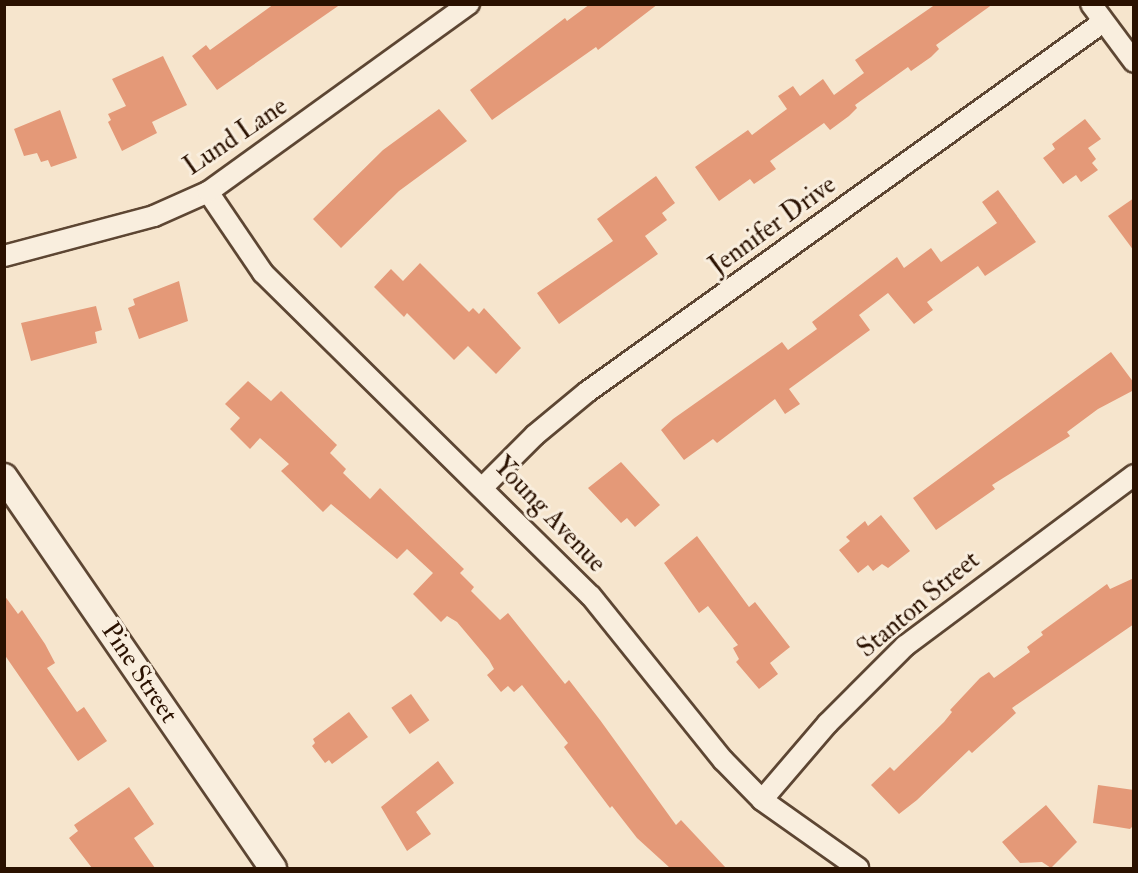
<!DOCTYPE html>
<style>
body{margin:0}
#map{position:relative;width:1138px;height:873px;overflow:hidden;background:#f6e5cd;font-family:"IM FELL Double Pica",serif}
div>[style]{position:absolute}
.building>*{inset:0;background:#e49978;transform-origin:0 0}
.roads{filter:drop-shadow(2px 0 #5d4633) drop-shadow(-2px 0 #5d4633) drop-shadow(0 2px #5d4633) drop-shadow(0 -2px #5d4633)}
.minor>*{height:20px;margin:-10px;padding:0 10px;transform-origin:10px;border-radius:10px;background:#f9eede}
.tertiary>*{height:26px;margin:-13px;padding:0 13px;transform-origin:13px;border-radius:13px;background:#f9eede}
span{translate:-50% -50%;white-space:nowrap;text-align:center;line-height:1.15;-webkit-text-stroke:6px #f9eede;paint-order:stroke}
.street-label{font-size:26px;color:#2a1100}
.frame{position:absolute;inset:0;border:6px solid #2a1100;pointer-events:none}
</style>
<div id="map">
<div class="building">
<i style="clip-path:polygon(274px 4px,341px 4px,217px 90px,192px 56px,206px 45px,210px 50px)"></i>
<i style="clip-path:polygon(590px 4px,658px 4px,598px 50px,596px 47px,492px 120px,470px 90px,565px 18px,567px 21px)"></i>
<i style="clip-path:polygon(936px 4px,993px 4px,936px 45px,939px 49px,931px 57px,911px 71px,908px 67px,855px 105px,857px 108px,849px 116px,830px 130px,824px 123px,770px 161px,776px 169px,754px 184px,750px 179px,719px 201px,695px 167px,748px 130px,752px 135px,787px 109px,778px 96px,793px 86px,800px 96px,823px 79px,834px 95px,864px 73px,855px 60px)"></i>
<i style="clip-path:polygon(163px 56px,187px 105px,152px 122px,157px 133px,122px 151px,108px 122px,111px 120px,108px 114px,126px 106px,112px 79px)"></i>
<i style="clip-path:polygon(439px 109px,467px 141px,399px 191px,341px 248px,313px 219px,383px 150px)"></i>
<i style="clip-path:polygon(60px 110px,77px 158px,51px 167px,48px 160px,41px 162px,37px 153px,24px 156px,14px 129px)"></i>
<i style="clip-path:polygon(1085px 119px,1101px 139px,1088px 148px,1096px 159px,1092px 163px,1098px 170px,1081px 182px,1076px 175px,1063px 184px,1043px 158px,1055px 149px,1052px 144px)"></i>
<i style="clip-path:polygon(656px 176px,675px 203px,662px 213px,667px 220px,645px 236px,658px 254px,559px 324px,537px 293px,613px 241px,597px 219px)"></i>
<i style="clip-path:polygon(998px 190px,1036px 242px,985px 276px,978px 266px,927px 302px,933px 310px,914px 324px,888px 293px,859px 315px,870px 330px,789px 389px,800px 404px,785px 414px,775px 399px,717px 443px,713px 439px,684px 460px,661px 430px,673px 419px,782px 342px,788px 350px,817px 329px,812px 322px,897px 257px,904px 268px,931px 248px,941px 262px,997px 223px,982px 202px)"></i>
<i style="clip-path:polygon(1134px 198px,1134px 251px,1108px 216px)"></i>
<i style="clip-path:polygon(420px 263px,469px 312px,473px 308px,479px 314px,484px 308px,521px 348px,496px 374px,468px 346px,454px 360px,407px 313px,404px 317px,374px 287px,391px 269px,403px 281px)"></i>
<i style="clip-path:polygon(179px 281px,188px 321px,139px 339px,128px 308px,135px 305px,133px 299px)"></i>
<i style="clip-path:polygon(96px 306px,102px 330px,95px 332px,97px 343px,31px 361px,21px 323px)"></i>
<i style="clip-path:polygon(1111px 352px,1134px 383px,1134px 390px,1098px 409px,1067px 432px,1070px 436px,992px 485px,995px 489px,936px 530px,913px 498px)"></i>
<i style="clip-path:polygon(248px 381px,271px 401px,281px 391px,337px 445px,330px 453px,346px 469px,343px 473px,370px 499px,380px 488px,464px 569px,460px 573px,474px 587px,471px 591px,500px 620px,508px 613px,565px 684px,569px 680px,600px 720px,676px 825px,681px 820px,726px 868px,670px 868px,637px 838px,612px 806px,610px 808px,564px 747px,568px 743px,522px 685px,514px 692px,508px 686px,501px 692px,487px 675px,494px 669px,489px 660px,457px 622px,447px 616px,441px 622px,413px 594px,433px 573px,407px 549px,397px 559px,331px 504px,323px 512px,281px 471px,289px 464px,260px 438px,250px 449px,230px 429px,240px 418px,225px 404px)"></i>
<i style="clip-path:polygon(621px 462px,660px 505px,635px 527px,627px 518px,621px 523px,588px 488px)"></i>
<i style="clip-path:polygon(881px 515px,910px 551px,888px 568px,882px 564px,873px 571px,868px 565px,858px 573px,839px 550px,850px 541px,846px 537px,865px 521px,868px 526px)"></i>
<i style="clip-path:polygon(697px 536px,749px 607px,755px 602px,790px 647px,770px 663px,778px 674px,759px 689px,736px 662px,739px 659px,733px 648px,738px 645px,708px 606px,699px 613px,664px 563px)"></i>
<i style="clip-path:polygon(1134px 578px,1134px 624px,1012px 708px,1016px 713px,972px 753px,969px 750px,917px 800px,899px 814px,871px 785px,890px 767px,894px 771px,944px 722px,952px 712px,950px 710px,980px 678px,989px 672px,994px 678px,1030px 652px,1027px 647px,1043px 635px,1041px 632px,1107px 584px,1110px 589px)"></i>
<i style="clip-path:polygon(4px 595px,18px 614px,22px 610px,45px 644px,55px 663px,47px 668px,77px 712px,84px 707px,107px 741px,78px 761px,4px 654px)"></i>
<i style="left:411px;top:694px;width:32px;height:24px;rotate:55deg"></i>
<i style="clip-path:polygon(349px 712px,368px 737px,332px 764px,329px 760px,325px 763px,312px 746px,315px 743px,313px 739px)"></i>
<i style="clip-path:polygon(438px 761px,454px 783px,416px 812px,431px 834px,407px 851px,381px 807px)"></i>
<i style="clip-path:polygon(1098px 785px,1134px 790px,1134px 825px,1130px 829px,1093px 823px)"></i>
<i style="clip-path:polygon(129px 787px,154px 824px,134px 838px,155px 868px,92px 868px,69px 838px,78px 831px,74px 825px)"></i>
<i style="clip-path:polygon(1046px 805px,1077px 842px,1051px 868px,1042px 862px,1020px 863px,1002px 842px)"></i>
</div>
<div class="roads">
<div class="minor">
<i style="left:1091px;top:4px;width:72px;rotate:53.4deg"></i>
<i style="left:208px;top:192px;width:98px;rotate:55.8deg"></i>
<i style="left:263px;top:273px;width:460px;rotate:44.6deg"></i>
<i style="left:591px;top:596px;width:211px;rotate:51.2deg"></i>
<i style="left:723px;top:760px;width:56px;rotate:45.7deg"></i>
<i style="left:762px;top:800px;width:118px;rotate:35.3deg"></i>
<i style="left:4px;top:256px;width:155px;rotate:-14.9deg"></i>
<i style="left:154px;top:216px;width:59px;rotate:-24deg"></i>
<i style="left:208px;top:192px;width:322px;rotate:-35.8deg"></i>
<i style="left:484px;top:486px;width:72px;rotate:-45deg"></i>
<i style="left:535px;top:435px;width:67px;rotate:-39.6deg"></i>
<i style="left:587px;top:392px;width:635px;rotate:-35.64deg"></i>
<i style="left:762px;top:800px;width:101px;rotate:-49.4deg"></i>
<i style="left:828px;top:723px;width:109px;rotate:-45deg"></i>
<i style="left:905px;top:646px;width:286px;rotate:-36.7deg"></i>
</div>
<div class="tertiary">
<i style="left:4px;top:477px;width:475px;rotate:55.5deg"></i>
</div>
</div>
<div class="street-label">
<span style="left:236px;top:137px;rotate:-34deg">Lund Lane</span>
<span style="left:773px;top:226px;rotate:-36deg">Jennifer Drive</span>
<span style="left:549px;top:515px;rotate:46deg">Young Avenue</span>
<span style="left:919px;top:605px;rotate:-40deg">Stanton Street</span>
<span style="left:139px;top:673px;rotate:56deg">Pine Street</span>
</div>
<div class="frame"></div>
</div>
